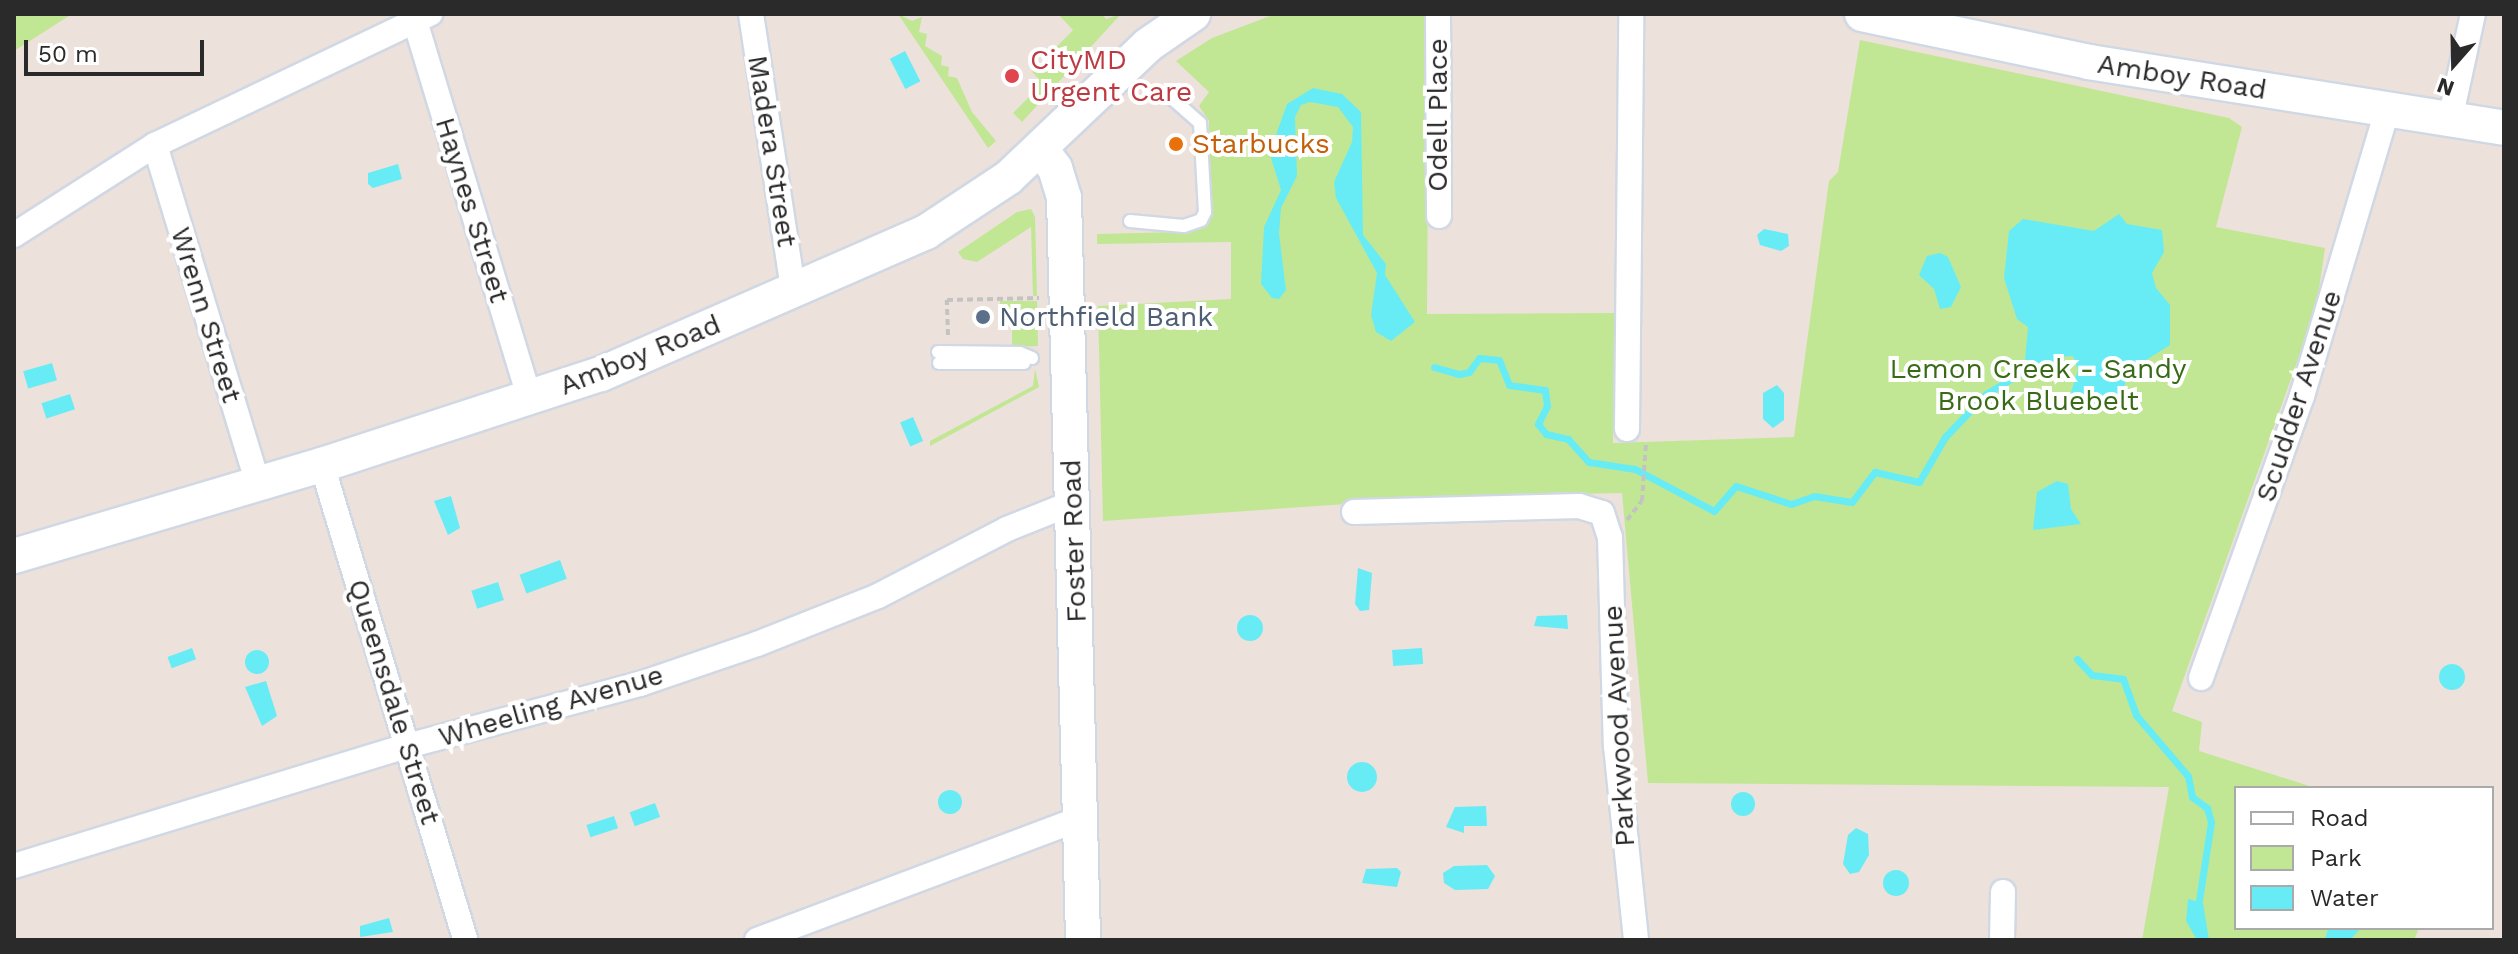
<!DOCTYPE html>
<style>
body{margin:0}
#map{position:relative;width:2518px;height:954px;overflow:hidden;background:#ede1db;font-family:"Work Sans",sans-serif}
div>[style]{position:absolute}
.green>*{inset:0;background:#c1e794}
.water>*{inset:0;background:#67ecf5;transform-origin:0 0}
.round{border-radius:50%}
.stream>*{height:7px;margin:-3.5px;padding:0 3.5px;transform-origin:3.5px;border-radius:3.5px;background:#67ecf5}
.path>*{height:4px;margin-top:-2px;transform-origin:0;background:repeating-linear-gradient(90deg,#c3c3c3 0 6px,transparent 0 10px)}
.roads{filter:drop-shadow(2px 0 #d0d8e4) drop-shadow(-2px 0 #d0d8e4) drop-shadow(0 2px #d0d8e4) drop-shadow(0 -2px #d0d8e4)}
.lane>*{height:12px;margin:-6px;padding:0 6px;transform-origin:6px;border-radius:6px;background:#fff}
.street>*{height:24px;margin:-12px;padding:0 12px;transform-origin:12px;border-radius:12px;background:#fff}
.secondary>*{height:34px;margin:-17px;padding:0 17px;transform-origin:17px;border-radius:17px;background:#fff}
.dots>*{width:22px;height:22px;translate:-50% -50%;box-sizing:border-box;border:4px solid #fff;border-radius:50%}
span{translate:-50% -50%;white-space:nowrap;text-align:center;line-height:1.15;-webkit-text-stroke:8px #fff;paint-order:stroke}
.health-label{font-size:28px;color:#be3a42}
.left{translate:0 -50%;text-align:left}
.street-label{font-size:28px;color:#2a2a2a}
.food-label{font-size:28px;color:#c56008}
.service-label{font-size:28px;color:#4e5e75}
.park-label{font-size:28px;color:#396b16}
.frame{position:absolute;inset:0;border:16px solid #2a2a2a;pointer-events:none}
.legend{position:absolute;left:2234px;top:786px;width:260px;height:144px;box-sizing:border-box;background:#fff;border:2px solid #aaa;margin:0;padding:10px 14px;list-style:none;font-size:24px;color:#2a2a2a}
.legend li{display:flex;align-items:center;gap:16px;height:40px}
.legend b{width:40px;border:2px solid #aaa}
.north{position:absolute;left:2414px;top:24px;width:80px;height:80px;-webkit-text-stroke:6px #fff;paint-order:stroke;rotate:200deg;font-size:22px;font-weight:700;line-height:32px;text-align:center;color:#2a2a2a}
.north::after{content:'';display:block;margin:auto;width:28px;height:36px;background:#2a2a2a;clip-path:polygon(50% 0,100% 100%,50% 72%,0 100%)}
.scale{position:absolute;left:24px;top:40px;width:180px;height:36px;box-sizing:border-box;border:4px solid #2a2a2a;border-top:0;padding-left:10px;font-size:24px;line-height:28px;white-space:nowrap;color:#2a2a2a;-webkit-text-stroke:6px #fff;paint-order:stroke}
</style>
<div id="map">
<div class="green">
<i style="clip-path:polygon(14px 14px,72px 14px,14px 51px)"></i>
<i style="clip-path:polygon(898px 14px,912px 21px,922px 17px,919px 32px,927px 34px,925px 46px,942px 56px,941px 65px,949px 67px,948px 76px,957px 78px,972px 112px,996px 141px,988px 148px)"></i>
<i style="clip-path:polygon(1058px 14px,1102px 14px,1106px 19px,1121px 14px,1022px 122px,1013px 113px,1034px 92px,1030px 88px,1039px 79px,1032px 72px,1073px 30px)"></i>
<i style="clip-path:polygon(1275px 14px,1429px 14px,1427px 314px,1615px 313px,1613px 443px,1794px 437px,1829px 181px,1838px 172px,1860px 40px,2229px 118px,2242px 127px,2216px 227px,2325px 248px,2316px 309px,2172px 711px,2202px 722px,2199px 751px,2316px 788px,2236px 788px,2236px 928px,2419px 928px,2414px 940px,2142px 940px,2169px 787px,1648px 783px,1622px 493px,1447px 497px,1103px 521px,1098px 306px,1231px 299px,1231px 242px,1097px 244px,1097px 234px,1180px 232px,1205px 222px,1211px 209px,1209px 121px,1199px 106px,1209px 92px,1176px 61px,1212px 38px)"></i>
<i style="clip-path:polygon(1031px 209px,1035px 217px,1037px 296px,1033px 296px,1031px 227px,977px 262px,963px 259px,958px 252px,1017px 212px)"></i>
<i style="clip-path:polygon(1000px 301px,1037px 301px,1038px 346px,1012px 347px,1012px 309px,1000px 309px)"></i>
<i style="clip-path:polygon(1035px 369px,1039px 387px,930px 446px,930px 441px,1033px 386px)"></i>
</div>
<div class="water">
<i style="left:905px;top:51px;width:34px;height:17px;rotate:63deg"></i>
<i style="clip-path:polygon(1313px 88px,1342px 94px,1361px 112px,1363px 235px,1386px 264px,1385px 275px,1415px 322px,1391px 341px,1376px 332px,1371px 315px,1377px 273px,1336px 198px,1334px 182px,1352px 142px,1353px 127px,1338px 107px,1310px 102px,1301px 105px,1295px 117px,1297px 176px,1281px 208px,1279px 234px,1286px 290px,1279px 299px,1272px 298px,1261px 284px,1264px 227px,1281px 190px,1271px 158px,1277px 132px,1287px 104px)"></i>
<i style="clip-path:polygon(398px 164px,402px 179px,373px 188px,368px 184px,368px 173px)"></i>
<i style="clip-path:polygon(2119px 214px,2127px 224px,2162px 230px,2164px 252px,2152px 273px,2156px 288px,2170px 305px,2170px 345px,2130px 370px,2119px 402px,2075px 410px,2071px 392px,2078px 370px,2073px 356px,2060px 357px,2031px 378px,2024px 371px,2028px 327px,2017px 319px,2004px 278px,2009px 231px,2023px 219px,2094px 231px)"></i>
<i style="clip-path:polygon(1764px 229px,1788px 234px,1789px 246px,1781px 251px,1760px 245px,1757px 235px)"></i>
<i style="clip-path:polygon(1940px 253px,1948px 257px,1961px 287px,1951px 307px,1940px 309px,1934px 289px,1919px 275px,1927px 256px)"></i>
<i style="left:52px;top:363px;width:18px;height:30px;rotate:74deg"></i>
<i style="clip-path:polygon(1777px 385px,1784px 393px,1784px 420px,1773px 428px,1763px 419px,1763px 393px)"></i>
<i style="left:70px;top:394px;width:16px;height:30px;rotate:72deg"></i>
<i style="left:913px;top:417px;width:26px;height:14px;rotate:67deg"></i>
<i style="clip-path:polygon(2057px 481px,2068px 484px,2071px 509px,2081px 524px,2033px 530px,2037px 492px)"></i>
<i style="clip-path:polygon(451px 496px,460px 528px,448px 535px,434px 501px)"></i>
<i style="left:560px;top:560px;width:20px;height:43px;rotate:70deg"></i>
<i style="clip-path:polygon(1358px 568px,1372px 573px,1369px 610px,1360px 611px,1355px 604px)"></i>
<i style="left:498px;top:582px;width:19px;height:28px;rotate:72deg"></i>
<i class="round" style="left:1237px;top:615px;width:26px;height:26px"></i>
<i style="clip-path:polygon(1567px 615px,1568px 629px,1534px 626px,1537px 616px)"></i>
<i style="left:192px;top:648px;width:12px;height:26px;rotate:70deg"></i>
<i style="left:1422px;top:648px;width:16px;height:30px;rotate:86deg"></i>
<i class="round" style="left:245px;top:650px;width:24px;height:24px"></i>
<i class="round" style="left:2439px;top:664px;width:26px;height:26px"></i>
<i style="clip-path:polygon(266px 681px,277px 716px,262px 726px,245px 687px)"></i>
<i class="round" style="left:1347px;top:762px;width:30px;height:30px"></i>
<i class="round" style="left:938px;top:790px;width:24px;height:24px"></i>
<i class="round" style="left:1731px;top:792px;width:24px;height:24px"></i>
<i style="left:655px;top:803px;width:15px;height:27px;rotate:70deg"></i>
<i style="clip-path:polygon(1486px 806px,1487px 826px,1464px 826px,1464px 833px,1446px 827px,1455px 807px)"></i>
<i style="left:614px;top:816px;width:13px;height:29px;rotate:72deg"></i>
<i style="clip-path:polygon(1856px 828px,1868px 834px,1869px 855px,1859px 872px,1850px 874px,1843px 864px,1848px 835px)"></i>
<i style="clip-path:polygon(1487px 865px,1495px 876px,1488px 889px,1455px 890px,1444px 883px,1443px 873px,1454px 866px)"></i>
<i style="clip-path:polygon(1397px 868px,1401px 872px,1397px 887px,1362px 883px,1366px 869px)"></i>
<i class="round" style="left:1883px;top:870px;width:26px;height:26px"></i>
<i style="clip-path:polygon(2188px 899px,2203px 903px,2209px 940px,2197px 940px,2186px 921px)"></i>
<i style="clip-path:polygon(389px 918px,393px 932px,360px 937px,360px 926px)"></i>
<i style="clip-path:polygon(2328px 928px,2361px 928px,2350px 940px,2325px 940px)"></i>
</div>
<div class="stream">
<i style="left:1434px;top:367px;width:26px;rotate:16deg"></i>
<i style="left:1459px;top:374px;width:10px;rotate:-11deg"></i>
<i style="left:1469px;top:372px;width:17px;rotate:-54deg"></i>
<i style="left:1479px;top:358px;width:20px;rotate:6deg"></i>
<i style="left:1499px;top:360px;width:27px;rotate:68deg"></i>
<i style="left:1509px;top:385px;width:36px;rotate:8deg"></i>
<i style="left:1545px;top:390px;width:16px;rotate:83deg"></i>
<i style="left:1547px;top:406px;width:20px;rotate:117deg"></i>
<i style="left:1538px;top:424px;width:13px;rotate:51deg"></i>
<i style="left:1546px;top:434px;width:23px;rotate:13deg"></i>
<i style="left:1568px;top:439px;width:31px;rotate:48deg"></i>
<i style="left:1589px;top:462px;width:47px;rotate:8.7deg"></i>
<i style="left:1635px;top:469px;width:89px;rotate:28deg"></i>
<i style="left:1714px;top:511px;width:33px;rotate:-49deg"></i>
<i style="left:1736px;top:486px;width:58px;rotate:18.1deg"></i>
<i style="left:1791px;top:504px;width:24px;rotate:-19deg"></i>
<i style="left:1814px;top:496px;width:38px;rotate:9deg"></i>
<i style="left:1852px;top:502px;width:38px;rotate:-53deg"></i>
<i style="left:1875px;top:472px;width:45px;rotate:12.8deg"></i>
<i style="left:1919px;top:482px;width:52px;rotate:-60deg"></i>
<i style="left:1945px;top:437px;width:59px;rotate:-46.4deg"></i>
<i style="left:1986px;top:394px;width:44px;rotate:-31.2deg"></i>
<i style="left:2077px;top:659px;width:22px;rotate:47deg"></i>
<i style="left:2092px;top:675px;width:31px;rotate:7deg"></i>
<i style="left:2123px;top:679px;width:38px;rotate:70deg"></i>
<i style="left:2136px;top:715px;width:80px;rotate:49.6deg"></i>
<i style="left:2188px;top:776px;width:21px;rotate:79deg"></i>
<i style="left:2192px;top:797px;width:19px;rotate:36deg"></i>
<i style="left:2207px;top:808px;width:15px;rotate:74deg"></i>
<i style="left:2211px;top:822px;width:79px;rotate:98.7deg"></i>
</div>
<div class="path">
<i style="left:948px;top:335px;width:35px;rotate:-92deg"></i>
<i style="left:947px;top:300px;width:92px;rotate:-1.2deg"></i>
<i style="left:1627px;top:520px;width:24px;rotate:-52deg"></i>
<i style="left:1642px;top:501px;width:58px;rotate:-86.1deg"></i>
</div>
<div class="roads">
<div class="lane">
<i style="left:1130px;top:221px;width:54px;rotate:5.3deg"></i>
<i style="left:1184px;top:226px;width:18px;rotate:-19deg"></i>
<i style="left:1201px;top:220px;width:9px;rotate:-63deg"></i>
<i style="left:1205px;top:212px;width:89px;rotate:-93.2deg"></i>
<i style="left:1200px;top:123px;width:45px;rotate:-138.6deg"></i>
<i style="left:938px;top:352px;width:82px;rotate:0.7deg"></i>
<i style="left:1020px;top:353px;width:13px;rotate:23deg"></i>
<i style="left:939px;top:363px;width:85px"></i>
</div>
<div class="street">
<i style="left:751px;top:14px;width:278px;rotate:81.3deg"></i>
<i style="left:1438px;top:14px;width:202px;rotate:89.7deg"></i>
<i style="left:415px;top:21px;width:395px;rotate:73.1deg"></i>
<i style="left:2450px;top:120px;width:108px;rotate:-77.8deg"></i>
<i style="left:155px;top:145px;width:355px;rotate:73.1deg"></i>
<i style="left:14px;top:235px;width:167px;rotate:-32.6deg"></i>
<i style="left:155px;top:145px;width:305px;rotate:-25.5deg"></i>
<i style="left:1627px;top:429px;width:415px;rotate:-89.4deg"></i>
<i style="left:322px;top:465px;width:496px;rotate:73.2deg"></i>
<i style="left:1354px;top:512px;width:225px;rotate:-1.5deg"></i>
<i style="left:1579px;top:506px;width:24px;rotate:17deg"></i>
<i style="left:1602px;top:513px;width:25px;rotate:72deg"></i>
<i style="left:1610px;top:537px;width:209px;rotate:88.4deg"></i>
<i style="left:1616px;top:746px;width:195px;rotate:84.1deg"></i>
<i style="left:2201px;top:678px;width:300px;rotate:-70.3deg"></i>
<i style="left:2302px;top:396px;width:298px;rotate:-73.4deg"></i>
<i style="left:14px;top:866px;width:411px;rotate:-17deg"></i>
<i style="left:407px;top:746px;width:241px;rotate:-14.9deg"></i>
<i style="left:640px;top:684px;width:124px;rotate:-18.9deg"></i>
<i style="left:757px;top:644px;width:130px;rotate:-21.6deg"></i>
<i style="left:878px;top:596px;width:145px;rotate:-27.4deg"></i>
<i style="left:1007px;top:529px;width:70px;rotate:-21.8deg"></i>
<i style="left:757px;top:940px;width:347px;rotate:-20.6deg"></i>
<i style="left:2002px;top:940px;width:48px;rotate:-88.8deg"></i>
</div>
<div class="secondary">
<i style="left:1862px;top:14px;width:232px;rotate:11.9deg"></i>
<i style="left:2089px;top:62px;width:420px;rotate:9deg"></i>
<i style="left:1041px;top:149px;width:24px;rotate:54deg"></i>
<i style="left:1055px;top:168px;width:31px;rotate:73deg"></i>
<i style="left:1064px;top:198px;width:742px;rotate:88.53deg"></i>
<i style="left:14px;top:556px;width:321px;rotate:-16.5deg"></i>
<i style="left:322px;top:465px;width:293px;rotate:-18.1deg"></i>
<i style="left:601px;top:374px;width:355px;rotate:-23.6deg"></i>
<i style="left:926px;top:232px;width:98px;rotate:-33.4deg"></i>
<i style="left:1008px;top:178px;width:193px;rotate:-43.5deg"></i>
<i style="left:1148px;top:45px;width:55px;rotate:-34.6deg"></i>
</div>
</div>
<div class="dots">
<i style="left:1012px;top:76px;background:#e0444e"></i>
<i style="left:1176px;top:144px;background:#e8710a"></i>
<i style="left:983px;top:317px;background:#5c6f8a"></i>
</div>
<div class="health-label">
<span class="left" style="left:1030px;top:76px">CityMD<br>Urgent Care</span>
</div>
<div class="street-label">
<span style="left:2182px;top:77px;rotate:9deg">Amboy Road</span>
<span style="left:1438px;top:115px;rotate:-90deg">Odell Place</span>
<span style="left:772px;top:151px;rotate:81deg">Madera Street</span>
<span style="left:472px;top:210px;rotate:73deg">Haynes Street</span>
<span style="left:206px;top:315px;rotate:73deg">Wrenn Street</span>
<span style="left:640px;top:355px;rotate:-22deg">Amboy Road</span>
<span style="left:2299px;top:396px;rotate:-72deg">Scudder Avenue</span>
<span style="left:1074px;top:541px;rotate:-92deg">Foster Road</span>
<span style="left:394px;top:702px;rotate:73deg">Queensdale Street</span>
<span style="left:551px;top:706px;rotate:-16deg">Wheeling Avenue</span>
<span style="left:1619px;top:726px;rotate:-93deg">Parkwood Avenue</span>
</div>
<div class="food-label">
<span class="left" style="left:1192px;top:144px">Starbucks</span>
</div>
<div class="service-label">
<span class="left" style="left:999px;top:317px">Northfield Bank</span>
</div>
<div class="park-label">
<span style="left:2038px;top:385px">Lemon Creek - Sandy<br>Brook Bluebelt</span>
</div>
<div class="frame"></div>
<ul class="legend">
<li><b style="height:10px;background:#fff"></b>Road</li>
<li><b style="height:22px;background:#c1e794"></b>Park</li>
<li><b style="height:22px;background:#67ecf5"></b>Water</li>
</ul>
<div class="north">N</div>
<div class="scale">50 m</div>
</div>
